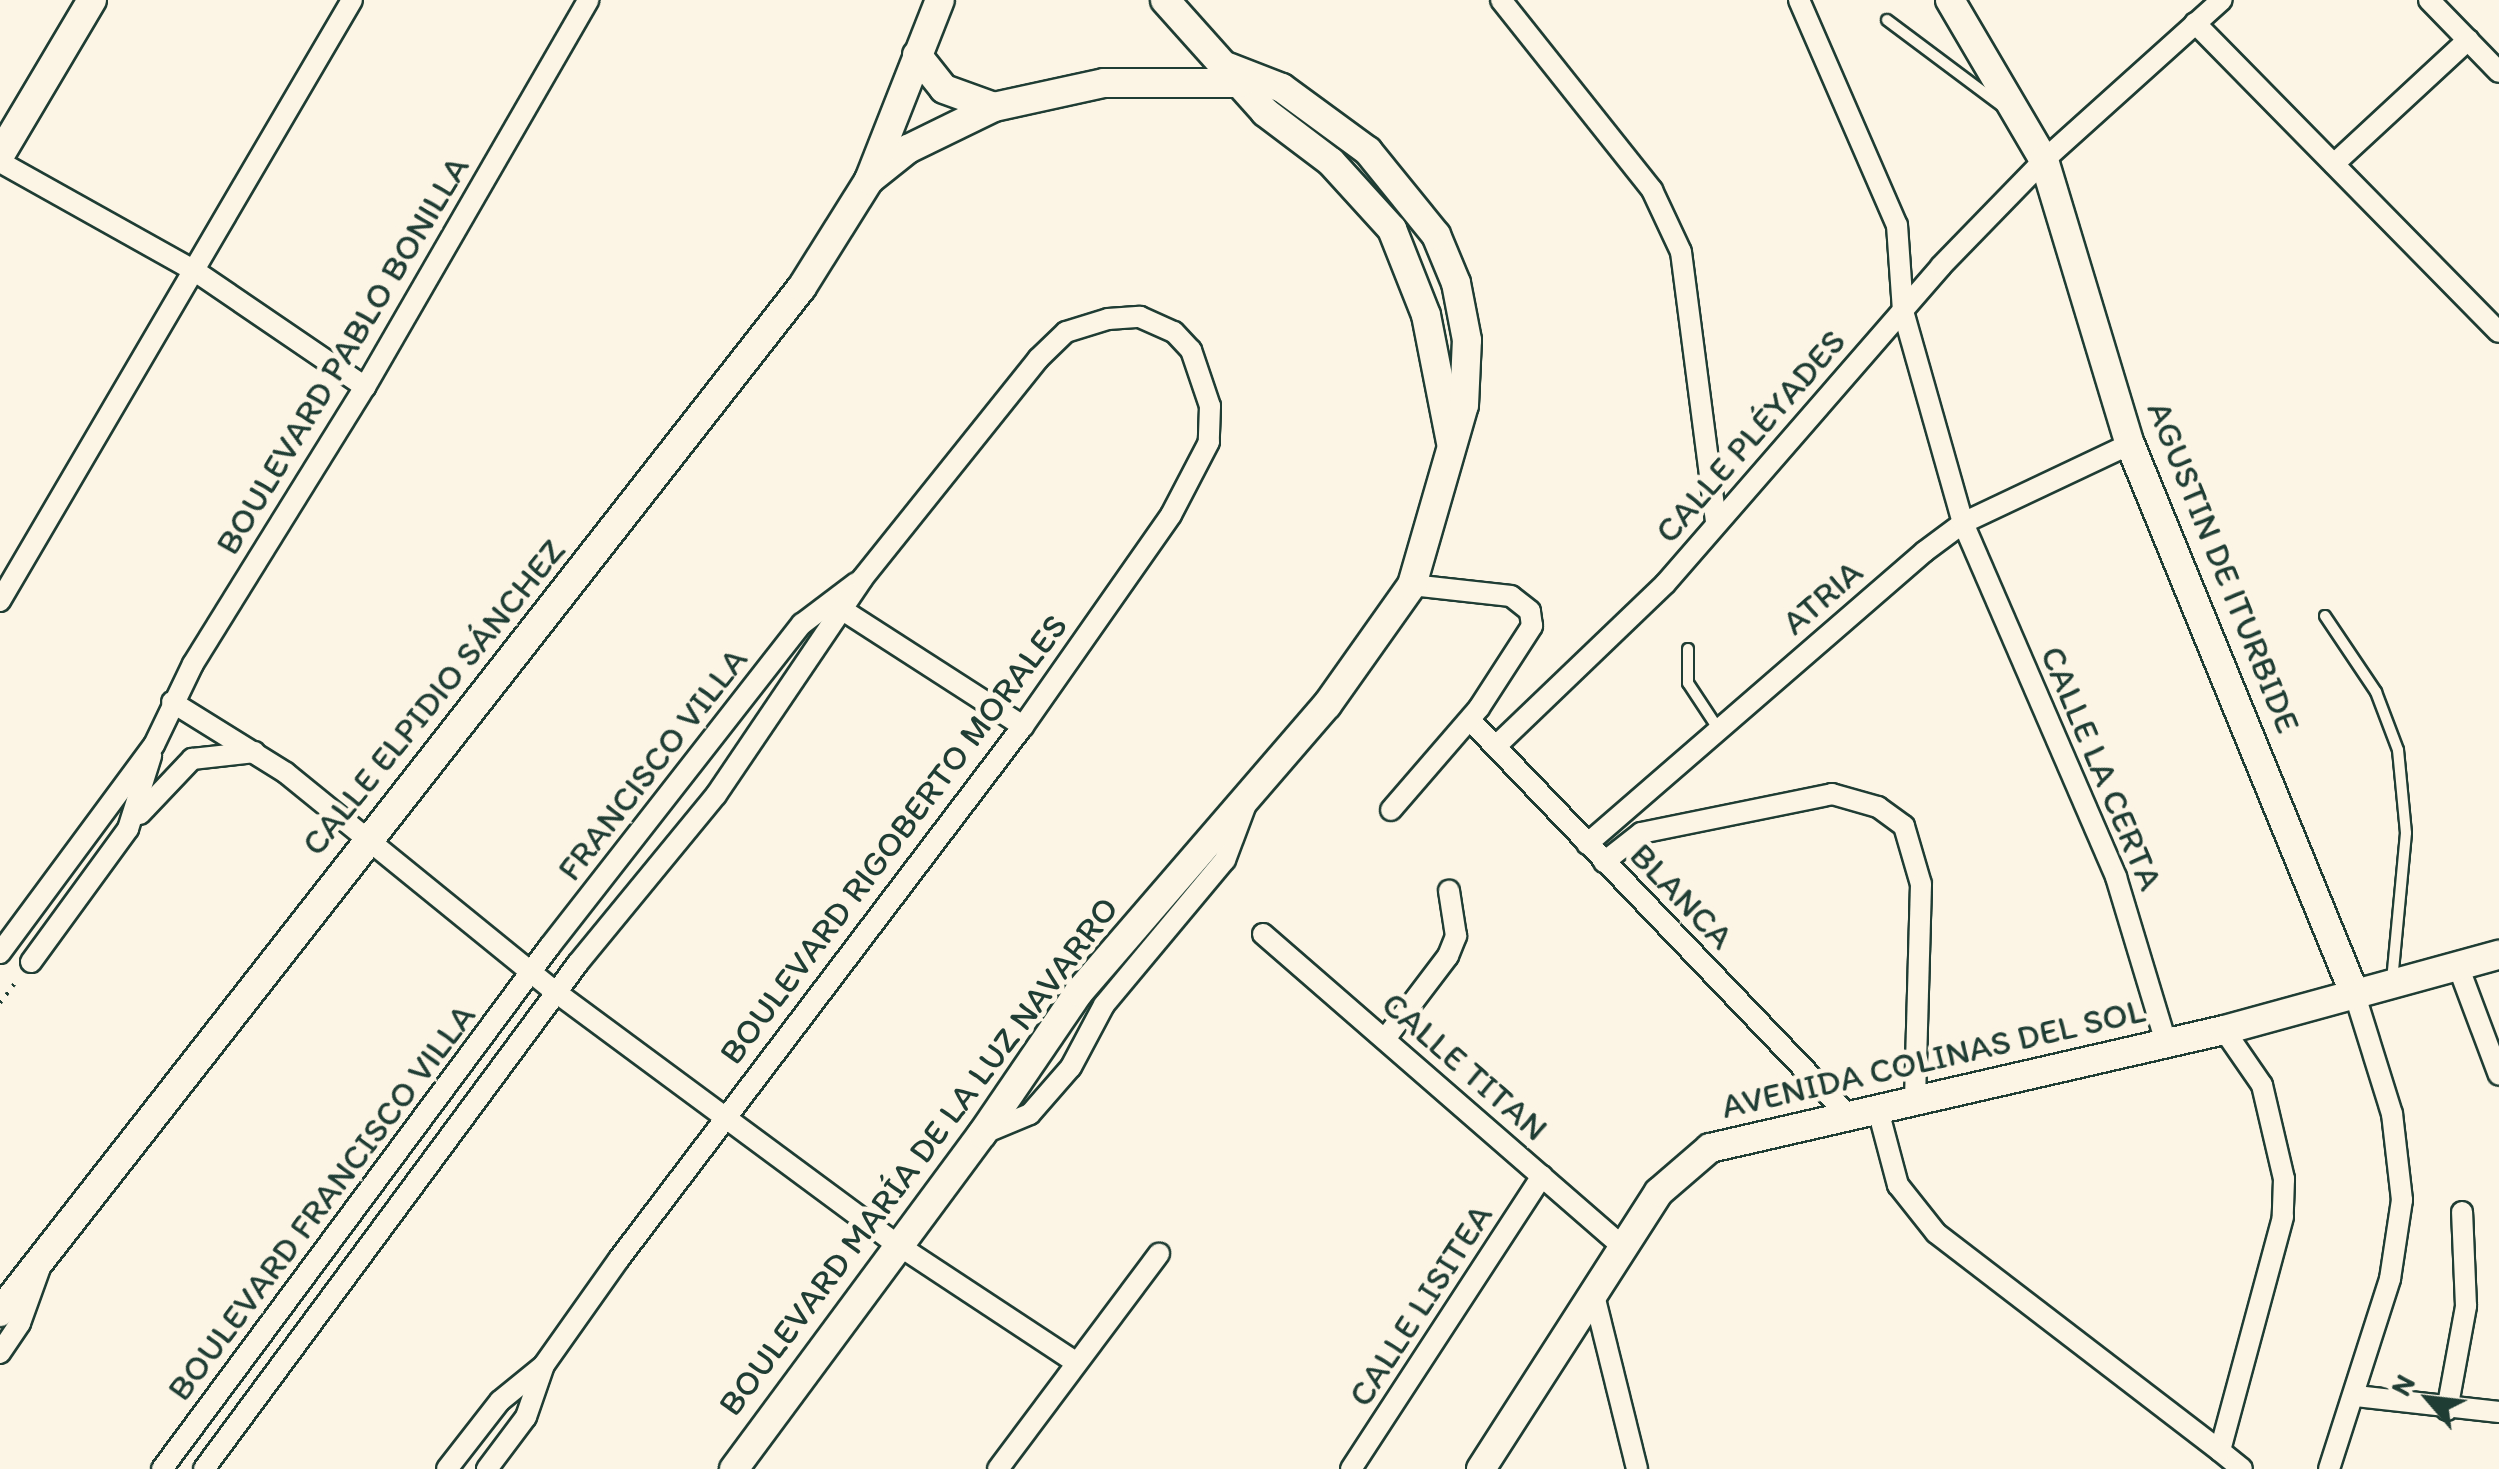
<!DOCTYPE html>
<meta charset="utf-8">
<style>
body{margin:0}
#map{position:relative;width:2499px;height:1469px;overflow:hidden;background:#fcf5e5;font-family:Itim,sans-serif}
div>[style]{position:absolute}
.path>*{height:4px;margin-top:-2px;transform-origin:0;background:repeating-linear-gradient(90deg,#1f3d34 0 2.5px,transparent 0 10.5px)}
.roads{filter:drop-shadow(2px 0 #1f3d34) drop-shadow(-2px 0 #1f3d34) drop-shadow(0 2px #1f3d34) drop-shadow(0 -2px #1f3d34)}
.lane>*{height:10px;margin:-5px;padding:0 5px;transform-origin:5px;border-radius:5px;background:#fcf5e5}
.street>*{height:20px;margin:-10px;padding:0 10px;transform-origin:10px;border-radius:10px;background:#fcf5e5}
.secondary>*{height:28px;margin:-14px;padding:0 14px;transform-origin:14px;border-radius:14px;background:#fcf5e5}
span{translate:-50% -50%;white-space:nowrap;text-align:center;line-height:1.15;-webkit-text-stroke:10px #fcf5e5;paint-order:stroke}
.street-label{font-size:35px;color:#1f3d34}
.north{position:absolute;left:2379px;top:1349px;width:100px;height:100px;-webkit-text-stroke:8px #fcf5e5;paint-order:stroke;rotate:298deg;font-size:28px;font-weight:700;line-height:40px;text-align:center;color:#1f3d34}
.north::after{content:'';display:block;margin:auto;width:35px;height:45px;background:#1f3d34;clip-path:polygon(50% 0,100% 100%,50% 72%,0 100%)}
</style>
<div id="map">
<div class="path">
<i style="left:0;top:1003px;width:30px;rotate:-53deg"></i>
</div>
<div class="roads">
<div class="lane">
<i style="left:1887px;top:20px;width:149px;rotate:36.8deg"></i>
<i style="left:2325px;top:616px;width:92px;rotate:56.1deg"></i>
<i style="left:2376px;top:692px;width:62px;rotate:69.2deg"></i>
<i style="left:2398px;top:750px;width:83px;rotate:84.5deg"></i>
<i style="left:2406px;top:833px;width:148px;rotate:95.4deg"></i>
<i style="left:1688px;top:649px;width:34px;rotate:90deg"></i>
<i style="left:1688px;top:683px;width:56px;rotate:56.6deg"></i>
</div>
<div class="street">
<i style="left:1501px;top:0;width:243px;rotate:51.5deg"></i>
<i style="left:1652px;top:190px;width:68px;rotate:64.9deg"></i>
<i style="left:1681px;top:252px;width:271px;rotate:82.6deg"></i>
<i style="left:1799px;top:0;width:245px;rotate:66.5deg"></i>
<i style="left:1897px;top:225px;width:86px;rotate:86deg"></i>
<i style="left:1903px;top:311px;width:220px;rotate:74.2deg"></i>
<i style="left:1963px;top:523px;width:386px;rotate:66.6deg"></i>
<i style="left:2116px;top:877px;width:173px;rotate:73.2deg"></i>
<i style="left:2429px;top:0;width:100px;rotate:45.8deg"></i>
<i style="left:2195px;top:23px;width:433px;rotate:45.5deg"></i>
<i style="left:0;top:162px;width:223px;rotate:29.2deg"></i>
<i style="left:195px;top:271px;width:206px;rotate:34.3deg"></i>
<i style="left:2334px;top:164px;width:183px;rotate:-42.8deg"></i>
<i style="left:0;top:601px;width:696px;rotate:-59.64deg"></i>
<i style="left:835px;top:605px;width:224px;rotate:32.8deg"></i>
<i style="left:172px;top:702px;width:134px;rotate:31.9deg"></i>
<i style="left:286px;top:773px;width:349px;rotate:39.1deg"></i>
<i style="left:557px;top:993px;width:424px;rotate:36.5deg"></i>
<i style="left:898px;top:1245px;width:214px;rotate:33.4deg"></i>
<i style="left:1470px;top:720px;width:548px;rotate:46.26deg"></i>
<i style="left:1496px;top:746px;width:234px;rotate:-43.8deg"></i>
<i style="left:1665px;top:584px;width:421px;rotate:-49deg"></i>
<i style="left:1941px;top:266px;width:148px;rotate:-45.8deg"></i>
<i style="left:2044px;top:160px;width:239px;rotate:-42deg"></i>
<i style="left:1391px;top:810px;width:135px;rotate:-49.2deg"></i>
<i style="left:1479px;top:708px;width:98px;rotate:-57.1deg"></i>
<i style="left:1532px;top:626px;width:15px;rotate:-98deg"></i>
<i style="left:1530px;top:611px;width:24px;rotate:-142deg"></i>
<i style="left:1511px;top:596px;width:100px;rotate:-173.7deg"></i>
<i style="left:140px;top:814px;width:76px;rotate:-46.6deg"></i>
<i style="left:192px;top:759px;width:63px;rotate:-6.3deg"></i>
<i style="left:1587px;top:844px;width:446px;rotate:-40.9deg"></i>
<i style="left:1924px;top:552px;width:49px;rotate:-36.6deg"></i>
<i style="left:1963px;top:523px;width:185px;rotate:-25.3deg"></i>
<i style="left:1604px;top:862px;width:47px;rotate:-38.1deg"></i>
<i style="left:1641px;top:833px;width:195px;rotate:-11.5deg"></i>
<i style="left:1832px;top:794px;width:48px;rotate:15.8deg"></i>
<i style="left:1878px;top:807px;width:32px;rotate:36deg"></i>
<i style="left:1904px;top:826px;width:60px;rotate:73.7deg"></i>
<i style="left:1921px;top:884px;width:217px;rotate:91.6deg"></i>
<i style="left:1263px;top:934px;width:478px;rotate:41deg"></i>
<i style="left:0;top:953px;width:259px;rotate:-53.5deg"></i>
<i style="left:154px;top:745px;width:90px;rotate:-64.3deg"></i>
<i style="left:193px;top:664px;width:326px;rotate:-58.2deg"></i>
<i style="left:365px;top:387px;width:447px;rotate:-60deg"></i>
<i style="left:31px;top:962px;width:165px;rotate:-53.9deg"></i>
<i style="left:128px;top:829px;width:77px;rotate:-72.5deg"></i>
<i style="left:2458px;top:966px;width:116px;rotate:69.4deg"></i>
<i style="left:2224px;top:1030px;width:67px;rotate:55.4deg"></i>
<i style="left:2262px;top:1085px;width:97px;rotate:76.8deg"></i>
<i style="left:2284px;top:1179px;width:38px;rotate:92deg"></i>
<i style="left:2283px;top:1217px;width:242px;rotate:105.1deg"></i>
<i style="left:2220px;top:1451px;width:28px;rotate:39deg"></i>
<i style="left:1385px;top:1039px;width:104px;rotate:-52.8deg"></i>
<i style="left:1448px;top:956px;width:22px;rotate:-68deg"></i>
<i style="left:1456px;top:936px;width:46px;rotate:-98.8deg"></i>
<i style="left:1878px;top:1110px;width:78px;rotate:75.1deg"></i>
<i style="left:1898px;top:1185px;width:61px;rotate:51.6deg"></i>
<i style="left:1936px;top:1233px;width:358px;rotate:37.5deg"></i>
<i style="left:982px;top:1134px;width:52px;rotate:-22.6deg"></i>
<i style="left:1030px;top:1114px;width:62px;rotate:-48.9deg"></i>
<i style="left:1071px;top:1067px;width:70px;rotate:-62deg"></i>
<i style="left:1104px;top:1005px;width:189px;rotate:-50.2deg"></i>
<i style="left:1225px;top:860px;width:68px;rotate:-69.4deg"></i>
<i style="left:1595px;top:1299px;width:175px;rotate:76.1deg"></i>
<i style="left:0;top:1353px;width:36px;rotate:-56deg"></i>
<i style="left:20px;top:1323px;width:62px;rotate:-70.1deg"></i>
<i style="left:2356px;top:1396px;width:144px;rotate:6.4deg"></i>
<i style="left:2447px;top:1410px;width:106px;rotate:-79.6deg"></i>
<i style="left:2466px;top:1306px;width:94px;rotate:-92.4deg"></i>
<i style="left:162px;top:1469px;width:651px;rotate:-53.43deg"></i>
<i style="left:550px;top:946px;width:409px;rotate:-52deg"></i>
<i style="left:802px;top:624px;width:68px;rotate:-37.2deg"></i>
<i style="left:204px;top:1469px;width:629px;rotate:-53.53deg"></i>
<i style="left:578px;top:963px;width:217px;rotate:-50.6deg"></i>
<i style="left:716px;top:795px;width:261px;rotate:-55.9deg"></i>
<i style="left:862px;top:579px;width:282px;rotate:-51.3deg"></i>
<i style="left:1038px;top:359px;width:39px;rotate:-44deg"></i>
<i style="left:1066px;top:332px;width:44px;rotate:-17.2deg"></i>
<i style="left:1108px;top:319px;width:32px;rotate:-4deg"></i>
<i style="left:1140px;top:317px;width:37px;rotate:24deg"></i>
<i style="left:1174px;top:332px;width:25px;rotate:47deg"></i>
<i style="left:1191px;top:350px;width:59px;rotate:71.3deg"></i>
<i style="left:1210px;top:406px;width:36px;rotate:92deg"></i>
<i style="left:1209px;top:442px;width:82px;rotate:117.5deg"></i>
<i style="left:1171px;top:515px;width:258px;rotate:125deg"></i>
<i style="left:1023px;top:726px;width:669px;rotate:127.16deg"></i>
<i style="left:619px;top:1259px;width:130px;rotate:125.3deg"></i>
<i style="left:544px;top:1365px;width:55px;rotate:109.1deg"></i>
<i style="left:526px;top:1417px;width:65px;rotate:126.9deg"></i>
<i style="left:447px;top:1469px;width:86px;rotate:-52.1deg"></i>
<i style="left:500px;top:1401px;width:55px;rotate:-39.1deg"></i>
<i style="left:998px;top:1469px;width:269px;rotate:-53.2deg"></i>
<i style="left:1351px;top:1469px;width:350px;rotate:-56.9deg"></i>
<i style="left:2329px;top:1469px;width:200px;rotate:-72.2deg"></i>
<i style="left:2390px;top:1279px;width:80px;rotate:-81.4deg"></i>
<i style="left:2402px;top:1200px;width:87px;rotate:-96.6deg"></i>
<i style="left:2392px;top:1114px;width:125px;rotate:-107.3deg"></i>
</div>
<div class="secondary">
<i style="left:1165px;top:0;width:150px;rotate:48.2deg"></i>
<i style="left:1265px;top:112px;width:83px;rotate:37.1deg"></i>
<i style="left:1331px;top:162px;width:91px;rotate:47.7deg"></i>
<i style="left:1392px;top:229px;width:92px;rotate:68.4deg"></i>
<i style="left:1426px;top:315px;width:130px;rotate:78.9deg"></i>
<i style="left:1950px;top:0;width:186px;rotate:59.6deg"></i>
<i style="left:2044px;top:160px;width:297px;rotate:73.2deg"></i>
<i style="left:2130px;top:444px;width:595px;rotate:67.79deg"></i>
<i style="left:917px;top:55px;width:43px;rotate:51.5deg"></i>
<i style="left:944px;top:89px;width:53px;rotate:19.8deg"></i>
<i style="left:0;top:155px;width:180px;rotate:-59.3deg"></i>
<i style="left:869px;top:180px;width:50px;rotate:-38.5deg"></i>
<i style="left:908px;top:149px;width:96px;rotate:-26deg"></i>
<i style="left:994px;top:107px;width:113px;rotate:-12.3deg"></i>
<i style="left:1104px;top:83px;width:137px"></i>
<i style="left:1241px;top:83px;width:11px;rotate:-34deg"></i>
<i style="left:0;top:1312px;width:1301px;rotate:-51.96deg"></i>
<i style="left:802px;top:287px;width:126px;rotate:-57.9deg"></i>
<i style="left:869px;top:180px;width:193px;rotate:-68.5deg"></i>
<i style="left:734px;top:1469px;width:417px;rotate:-53.5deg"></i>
<i style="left:982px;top:1134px;width:172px;rotate:-55.7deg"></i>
<i style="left:1079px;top:992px;width:379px;rotate:-49.2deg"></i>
<i style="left:1327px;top:705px;width:147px;rotate:-54.7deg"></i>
<i style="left:1412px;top:585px;width:187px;rotate:-73.9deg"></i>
<i style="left:1464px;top:405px;width:65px;rotate:-87.4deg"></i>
<i style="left:1467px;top:340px;width:58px;rotate:-100.9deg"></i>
<i style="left:1456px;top:283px;width:52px;rotate:-112.6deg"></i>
<i style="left:1436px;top:235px;width:108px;rotate:-129deg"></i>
<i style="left:1368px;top:151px;width:107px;rotate:-143.8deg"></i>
<i style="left:1282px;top:88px;width:58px;rotate:-158.7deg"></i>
<i style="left:1481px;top:1469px;width:329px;rotate:-57.3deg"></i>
<i style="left:1659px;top:1192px;width:67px;rotate:-40.8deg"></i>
<i style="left:1710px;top:1148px;width:527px;rotate:-12.93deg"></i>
<i style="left:2224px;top:1030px;width:285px;rotate:-15.3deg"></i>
</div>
</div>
<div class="street-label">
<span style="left:342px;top:355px;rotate:-59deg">BOULEVARD PABLO BONILLA</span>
<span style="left:1750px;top:436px;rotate:-49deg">CALLE PLÉYADES</span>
<span style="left:2224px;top:567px;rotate:68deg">AGUSTIN DE ITURBIDE</span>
<span style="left:1822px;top:597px;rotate:-41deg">ATRIA</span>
<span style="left:433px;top:697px;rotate:-51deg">CALLE ELPIDIO SÁNCHEZ</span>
<span style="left:652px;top:764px;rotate:-52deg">FRANCISCO VILLA</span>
<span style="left:2102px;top:768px;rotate:67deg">CALLE LA CERTA</span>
<span style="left:893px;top:839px;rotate:-53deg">BOULEVARD RIGOBERTO MORALES</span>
<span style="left:1682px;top:896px;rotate:46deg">BLANCA</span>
<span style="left:1933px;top:1058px;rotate:-13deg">AVENIDA COLINAS DEL SOL</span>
<span style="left:1465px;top:1066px;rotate:41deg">CALLE TITAN</span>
<span style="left:918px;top:1156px;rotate:-53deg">BOULEVARD MARÍA DE LA LUZ NAVARRO</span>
<span style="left:321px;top:1202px;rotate:-53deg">BOULEVARD FRANCISCO VILLA</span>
<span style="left:1420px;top:1305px;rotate:-57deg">CALLE LISITEA</span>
</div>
<div class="north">N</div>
</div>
